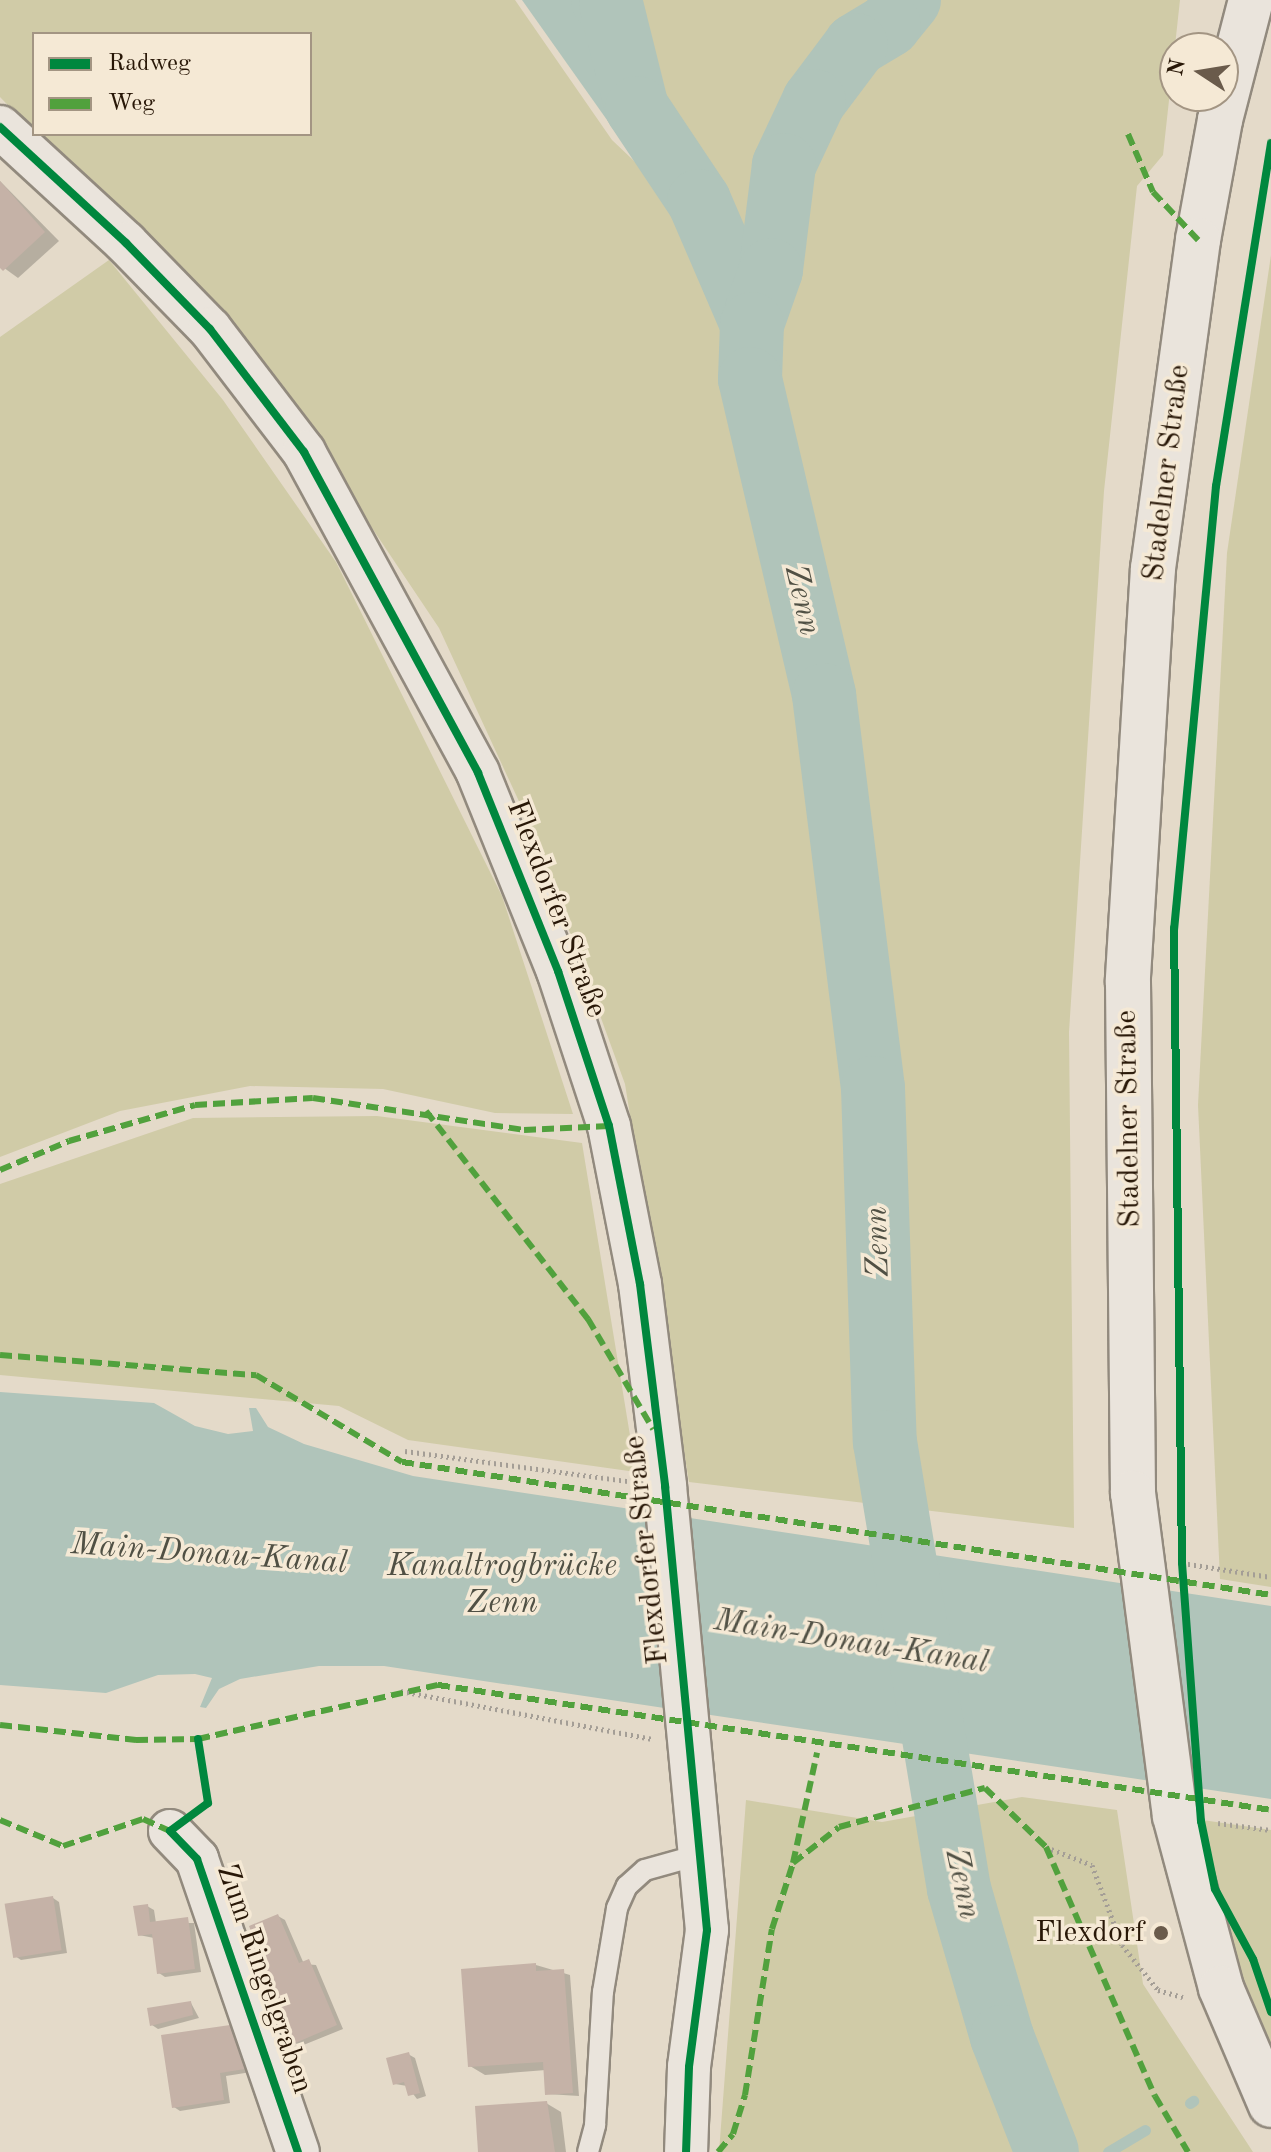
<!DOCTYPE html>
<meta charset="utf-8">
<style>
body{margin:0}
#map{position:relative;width:1271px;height:2152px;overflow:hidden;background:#e4dac9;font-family:"Old Standard TT",serif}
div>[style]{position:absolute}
.green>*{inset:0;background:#d0cba7}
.water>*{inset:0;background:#b0c4ba}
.shadow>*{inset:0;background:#0003}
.stream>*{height:11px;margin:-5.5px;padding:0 5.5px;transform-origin:5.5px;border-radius:5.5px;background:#b0c4ba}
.river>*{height:64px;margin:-32px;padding:0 32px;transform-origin:32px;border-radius:32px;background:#b0c4ba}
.building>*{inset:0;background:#c5b2a7;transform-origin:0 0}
.path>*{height:5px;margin-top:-2.5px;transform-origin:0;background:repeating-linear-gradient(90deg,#a49e96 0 2px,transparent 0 6px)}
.roads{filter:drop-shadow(2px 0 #928a7e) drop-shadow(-2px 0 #928a7e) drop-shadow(0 2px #928a7e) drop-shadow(0 -2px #928a7e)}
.lane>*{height:20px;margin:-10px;padding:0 10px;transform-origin:10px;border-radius:10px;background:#eae4dc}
.street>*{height:42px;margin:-21px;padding:0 21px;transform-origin:21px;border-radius:21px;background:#eae4dc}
.secondary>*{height:44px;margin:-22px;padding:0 22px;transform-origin:22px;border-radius:22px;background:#eae4dc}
.quiet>*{height:6px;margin-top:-3px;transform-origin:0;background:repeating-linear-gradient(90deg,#51a13d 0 12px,transparent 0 18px)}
.cycleway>*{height:8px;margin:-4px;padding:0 4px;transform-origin:4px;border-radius:4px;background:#00873e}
.dots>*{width:22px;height:22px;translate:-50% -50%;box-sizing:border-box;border:4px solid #f5e9d5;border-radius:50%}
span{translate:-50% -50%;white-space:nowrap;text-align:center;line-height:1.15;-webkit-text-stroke:7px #f5e9d5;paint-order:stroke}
.street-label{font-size:30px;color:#281707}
.poi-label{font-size:30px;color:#281707}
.right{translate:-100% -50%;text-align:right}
.water-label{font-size:32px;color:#505044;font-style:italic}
.legend{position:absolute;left:32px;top:32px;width:280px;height:104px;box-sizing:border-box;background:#f5e9d5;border:2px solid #a39583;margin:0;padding:10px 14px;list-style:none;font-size:24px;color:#281707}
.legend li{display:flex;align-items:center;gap:16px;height:40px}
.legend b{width:40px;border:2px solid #a39583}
.north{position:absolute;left:1159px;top:32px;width:80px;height:80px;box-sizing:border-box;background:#f5e9d5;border:2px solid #a39583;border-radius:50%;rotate:282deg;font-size:22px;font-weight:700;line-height:32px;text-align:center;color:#281707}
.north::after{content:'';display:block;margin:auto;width:28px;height:36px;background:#6a5b4b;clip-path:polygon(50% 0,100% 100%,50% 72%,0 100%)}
</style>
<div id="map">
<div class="green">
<i style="clip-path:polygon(0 0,515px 0,612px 140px,749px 270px,657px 109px,627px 0,1180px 0,1163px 155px,1137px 186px,1104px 491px,1069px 1032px,1074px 1528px,689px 1482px,625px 1084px,534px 834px,439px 628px,293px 410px,36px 134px,310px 134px,310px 34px,34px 34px,34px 132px,0 97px)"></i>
<i style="clip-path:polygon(1271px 255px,1271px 1587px,1220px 1579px,1198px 1105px,1227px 553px)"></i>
<i style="clip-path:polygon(109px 260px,223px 400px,336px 562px,502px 896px,573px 1114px,495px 1113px,383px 1089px,250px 1086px,120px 1111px,0 1157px,0 337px)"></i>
<i style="clip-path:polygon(377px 1116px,582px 1143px,636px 1472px,408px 1440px,339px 1406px,0 1375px,0 1184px,193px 1118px)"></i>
<i style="clip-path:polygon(1022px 1797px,1117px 1810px,1143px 1984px,1253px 2152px,719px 2152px,746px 1800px,882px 1822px)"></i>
<i style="clip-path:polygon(1175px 1816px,1271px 1830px,1271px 2105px)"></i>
</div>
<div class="water">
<i style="clip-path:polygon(522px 0,627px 0,657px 109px,651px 134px,639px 149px,624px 144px)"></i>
<i style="clip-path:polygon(0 1392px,154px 1403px,195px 1426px,228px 1434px,253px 1431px,249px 1408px,256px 1408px,268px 1427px,304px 1444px,413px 1476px,1271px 1606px,1271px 1799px,384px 1666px,319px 1666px,240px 1679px,219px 1689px,206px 1708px,200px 1707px,212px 1678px,195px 1674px,158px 1675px,106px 1693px,0 1685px)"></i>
</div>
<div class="shadow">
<i style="clip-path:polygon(0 181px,59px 241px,18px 278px,0 265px)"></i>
<i style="clip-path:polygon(53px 1898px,59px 1902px,67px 1953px,21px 1960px,15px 1956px)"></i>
<i style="clip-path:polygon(147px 1906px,154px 1910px,156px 1923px,194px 1923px,201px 1972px,165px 1977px,159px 1973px,154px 1938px,139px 1935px)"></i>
<i style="clip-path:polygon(278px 1916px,285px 1920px,304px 1964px,316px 1965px,343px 2029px,301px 2046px,295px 2043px)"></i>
<i style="clip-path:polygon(536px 1965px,570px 1975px,579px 2096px,547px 2094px,546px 2070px,485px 2075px,470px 2066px)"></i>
<i style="clip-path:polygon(191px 2003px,199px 2018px,158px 2029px,152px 2025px)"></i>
<i style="clip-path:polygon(164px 2037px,257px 2071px,226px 2076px,230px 2103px,180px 2111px,174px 2107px)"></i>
<i style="clip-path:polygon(408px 2054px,415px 2058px,426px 2096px,417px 2099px,407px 2086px,395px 2084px)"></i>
<i style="clip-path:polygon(546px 2103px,561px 2112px,566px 2152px,480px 2152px)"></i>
</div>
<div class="stream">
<i style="left:1190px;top:2103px;width:4px;rotate:-34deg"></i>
<i style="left:1108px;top:2152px;width:43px;rotate:-30.7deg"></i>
</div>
<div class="river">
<i style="left:603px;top:0;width:9px;rotate:27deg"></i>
<i style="left:611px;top:4px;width:107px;rotate:76deg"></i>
<i style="left:637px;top:108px;width:112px;rotate:56.3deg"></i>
<i style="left:699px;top:201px;width:134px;rotate:66.7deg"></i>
<i style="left:909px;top:0;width:32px;rotate:129deg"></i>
<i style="left:889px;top:25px;width:39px;rotate:149deg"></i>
<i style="left:856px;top:45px;width:70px;rotate:126.9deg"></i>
<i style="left:814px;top:101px;width:71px;rotate:115.1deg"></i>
<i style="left:784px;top:165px;width:106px;rotate:97.1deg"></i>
<i style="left:771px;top:270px;width:57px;rotate:109.4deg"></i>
<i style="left:752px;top:324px;width:55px;rotate:92.1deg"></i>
<i style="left:750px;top:379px;width:325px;rotate:76.8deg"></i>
<i style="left:824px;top:695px;width:396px;rotate:82.9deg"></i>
<i style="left:873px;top:1088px;width:354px;rotate:88.1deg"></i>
<i style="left:885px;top:1442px;width:453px;rotate:80.6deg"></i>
<i style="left:959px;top:1889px;width:154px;rotate:73.8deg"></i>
<i style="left:1002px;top:2037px;width:123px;rotate:68.6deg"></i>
</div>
<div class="building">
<i style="clip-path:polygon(0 181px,45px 232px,3px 271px,0 268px)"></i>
<i style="left:53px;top:1896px;width:55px;height:49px;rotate:81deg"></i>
<i style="clip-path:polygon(148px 1904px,150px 1922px,188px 1917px,195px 1969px,157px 1974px,152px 1934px,138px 1936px,133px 1906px)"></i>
<i style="clip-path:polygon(278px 1914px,299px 1963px,309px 1959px,337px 2025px,293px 2044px,249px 1926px)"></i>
<i style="clip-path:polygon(536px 1963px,536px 1971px,564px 1969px,573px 2093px,545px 2095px,543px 2062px,468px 2067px,461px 1969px)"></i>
<i style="clip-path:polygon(191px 2001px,193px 2015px,150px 2026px,147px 2008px)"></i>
<i style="clip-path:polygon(244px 2023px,251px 2068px,220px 2073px,224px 2100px,172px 2108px,161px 2035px)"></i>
<i style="clip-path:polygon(409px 2052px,420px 2093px,408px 2096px,404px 2082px,393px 2085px,386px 2058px)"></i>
<i style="clip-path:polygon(547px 2101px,555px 2152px,478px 2152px,475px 2106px)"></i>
</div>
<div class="path">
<i style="left:405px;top:1451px;width:225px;rotate:7.7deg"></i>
<i style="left:1182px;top:1563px;width:90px;rotate:8.9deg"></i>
<i style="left:401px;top:1691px;width:256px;rotate:10.8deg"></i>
<i style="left:1218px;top:1823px;width:53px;rotate:7.5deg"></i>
<i style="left:1046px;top:1847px;width:49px;rotate:21.4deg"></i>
<i style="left:1092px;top:1865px;width:85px;rotate:69.4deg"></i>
<i style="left:1122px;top:1945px;width:58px;rotate:51.3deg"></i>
<i style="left:1158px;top:1990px;width:26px;rotate:16deg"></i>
</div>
<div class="roads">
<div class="lane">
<i style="left:588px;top:2152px;width:28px;rotate:-75deg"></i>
<i style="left:595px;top:2125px;width:133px;rotate:-86.6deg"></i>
<i style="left:603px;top:1992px;width:85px;rotate:-80.5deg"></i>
<i style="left:617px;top:1908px;width:24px;rotate:-66deg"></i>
<i style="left:627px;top:1886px;width:24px;rotate:-42deg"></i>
<i style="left:645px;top:1870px;width:59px;rotate:-15.7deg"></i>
</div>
<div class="street">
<i style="left:0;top:127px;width:171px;rotate:42.6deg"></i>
<i style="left:126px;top:243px;width:120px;rotate:45.7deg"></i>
<i style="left:210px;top:329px;width:155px;rotate:52.6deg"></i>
<i style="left:304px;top:452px;width:365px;rotate:61.5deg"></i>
<i style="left:478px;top:773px;width:214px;rotate:68deg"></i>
<i style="left:558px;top:971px;width:163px;rotate:71.8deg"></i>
<i style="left:609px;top:1126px;width:161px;rotate:78.9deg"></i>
<i style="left:640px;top:1284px;width:204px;rotate:82.9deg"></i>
<i style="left:665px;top:1486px;width:446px;rotate:84.6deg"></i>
<i style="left:707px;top:1930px;width:138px;rotate:97.5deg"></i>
<i style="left:689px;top:2067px;width:85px;rotate:92deg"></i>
<i style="left:170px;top:1831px;width:39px;rotate:46deg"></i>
<i style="left:197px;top:1859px;width:310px;rotate:71deg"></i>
</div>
<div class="secondary">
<i style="left:1251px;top:0;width:124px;rotate:104.5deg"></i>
<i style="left:1220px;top:120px;width:122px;rotate:100.4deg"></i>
<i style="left:1198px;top:240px;width:331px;rotate:97.8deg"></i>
<i style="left:1153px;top:568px;width:415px;rotate:93.5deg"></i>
<i style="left:1128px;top:982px;width:511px;rotate:89.44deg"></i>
<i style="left:1133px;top:1493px;width:326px;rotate:82.6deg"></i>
<i style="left:1175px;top:1816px;width:178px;rotate:75deg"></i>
<i style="left:1221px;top:1988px;width:127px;rotate:66.9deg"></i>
</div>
</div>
<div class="quiet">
<i style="left:1128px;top:134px;width:63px;rotate:66.7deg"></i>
<i style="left:1153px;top:192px;width:66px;rotate:46.8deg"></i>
<i style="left:426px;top:1111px;width:264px;rotate:52.1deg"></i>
<i style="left:588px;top:1319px;width:128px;rotate:59.4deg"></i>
<i style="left:0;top:1170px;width:75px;rotate:-22.8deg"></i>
<i style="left:69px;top:1141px;width:131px;rotate:-15.9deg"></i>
<i style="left:195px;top:1105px;width:118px;rotate:-3.4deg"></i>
<i style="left:313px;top:1098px;width:213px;rotate:8.6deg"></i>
<i style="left:524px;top:1130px;width:85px;rotate:-2.7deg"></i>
<i style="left:0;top:1355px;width:257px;rotate:4.5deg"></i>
<i style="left:256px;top:1375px;width:170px;rotate:30.8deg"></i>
<i style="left:402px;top:1462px;width:879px;rotate:8.7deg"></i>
<i style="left:0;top:1725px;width:137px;rotate:6.3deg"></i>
<i style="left:136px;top:1740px;width:62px;rotate:-0.9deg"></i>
<i style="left:198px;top:1739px;width:246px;rotate:-12.7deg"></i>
<i style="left:438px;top:1685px;width:842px;rotate:8.53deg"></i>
<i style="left:0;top:1820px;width:68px;rotate:22.4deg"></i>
<i style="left:63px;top:1846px;width:84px;rotate:-18.6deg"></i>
<i style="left:143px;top:1819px;width:30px;rotate:24deg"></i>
<i style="left:170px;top:1831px;width:7px;rotate:-34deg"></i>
<i style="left:793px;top:1863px;width:113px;rotate:-77.7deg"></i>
<i style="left:718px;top:2152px;width:23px;rotate:-50deg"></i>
<i style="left:733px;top:2134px;width:41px;rotate:-72.9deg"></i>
<i style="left:745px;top:2095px;width:168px;rotate:-80.8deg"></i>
<i style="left:772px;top:1929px;width:69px;rotate:-72.3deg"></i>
<i style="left:793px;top:1863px;width:58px;rotate:-38deg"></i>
<i style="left:839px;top:1827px;width:151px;rotate:-15deg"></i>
<i style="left:985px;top:1788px;width:85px;rotate:44deg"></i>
<i style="left:1046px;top:1847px;width:272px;rotate:66.4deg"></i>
<i style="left:1155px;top:2096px;width:65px;rotate:59.5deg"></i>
</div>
<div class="cycleway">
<i style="left:0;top:127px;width:171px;rotate:42.6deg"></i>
<i style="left:126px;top:243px;width:120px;rotate:45.7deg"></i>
<i style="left:210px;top:329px;width:155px;rotate:52.6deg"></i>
<i style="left:304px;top:452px;width:365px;rotate:61.5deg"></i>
<i style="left:478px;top:773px;width:214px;rotate:68deg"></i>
<i style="left:558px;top:971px;width:163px;rotate:71.8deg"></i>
<i style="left:609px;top:1126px;width:161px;rotate:78.9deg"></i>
<i style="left:640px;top:1284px;width:204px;rotate:82.9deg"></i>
<i style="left:665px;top:1486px;width:446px;rotate:84.6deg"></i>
<i style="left:707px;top:1930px;width:138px;rotate:97.5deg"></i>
<i style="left:689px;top:2067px;width:85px;rotate:92deg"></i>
<i style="left:1271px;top:143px;width:347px;rotate:99.1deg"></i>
<i style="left:1216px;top:486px;width:444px;rotate:95.4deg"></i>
<i style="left:1174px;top:928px;width:635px;rotate:89.28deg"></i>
<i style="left:1182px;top:1563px;width:259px;rotate:85.8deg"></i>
<i style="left:1201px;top:1821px;width:69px;rotate:78.4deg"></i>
<i style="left:1215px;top:1889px;width:80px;rotate:61.5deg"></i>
<i style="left:1253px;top:1959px;width:56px;rotate:71.2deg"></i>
<i style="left:198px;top:1739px;width:65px;rotate:81.1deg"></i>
<i style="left:208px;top:1803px;width:47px;rotate:143.6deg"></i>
<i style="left:170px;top:1831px;width:39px;rotate:46deg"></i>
<i style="left:197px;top:1859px;width:310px;rotate:71deg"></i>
</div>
<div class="dots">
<i style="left:1161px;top:1933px;background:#6a5b4b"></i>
</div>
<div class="street-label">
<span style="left:1167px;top:473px;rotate:-83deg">Stadelner Straße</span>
<span style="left:556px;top:909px;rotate:69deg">Flexdorfer Straße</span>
<span style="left:1129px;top:1119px;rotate:-91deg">Stadelner Straße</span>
<span style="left:647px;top:1550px;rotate:-96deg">Flexdorfer Straße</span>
<span style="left:264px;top:1979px;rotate:71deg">Zum Ringelgraben</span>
</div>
<div class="poi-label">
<span class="right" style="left:1145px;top:1933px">Flexdorf</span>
</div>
<div class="water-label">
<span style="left:801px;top:600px;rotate:77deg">Zenn</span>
<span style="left:879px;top:1242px;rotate:-92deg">Zenn</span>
<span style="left:209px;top:1555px;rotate:4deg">Main-Donau-Kanal</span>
<span style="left:502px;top:1586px">Kanaltrogbrücke<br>Zenn</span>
<span style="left:851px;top:1643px;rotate:9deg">Main-Donau-Kanal</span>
<span style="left:961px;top:1884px;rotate:78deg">Zenn</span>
</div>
<ul class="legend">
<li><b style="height:10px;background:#00873e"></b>Radweg</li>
<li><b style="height:10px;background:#51a13d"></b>Weg</li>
</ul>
<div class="north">N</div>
</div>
